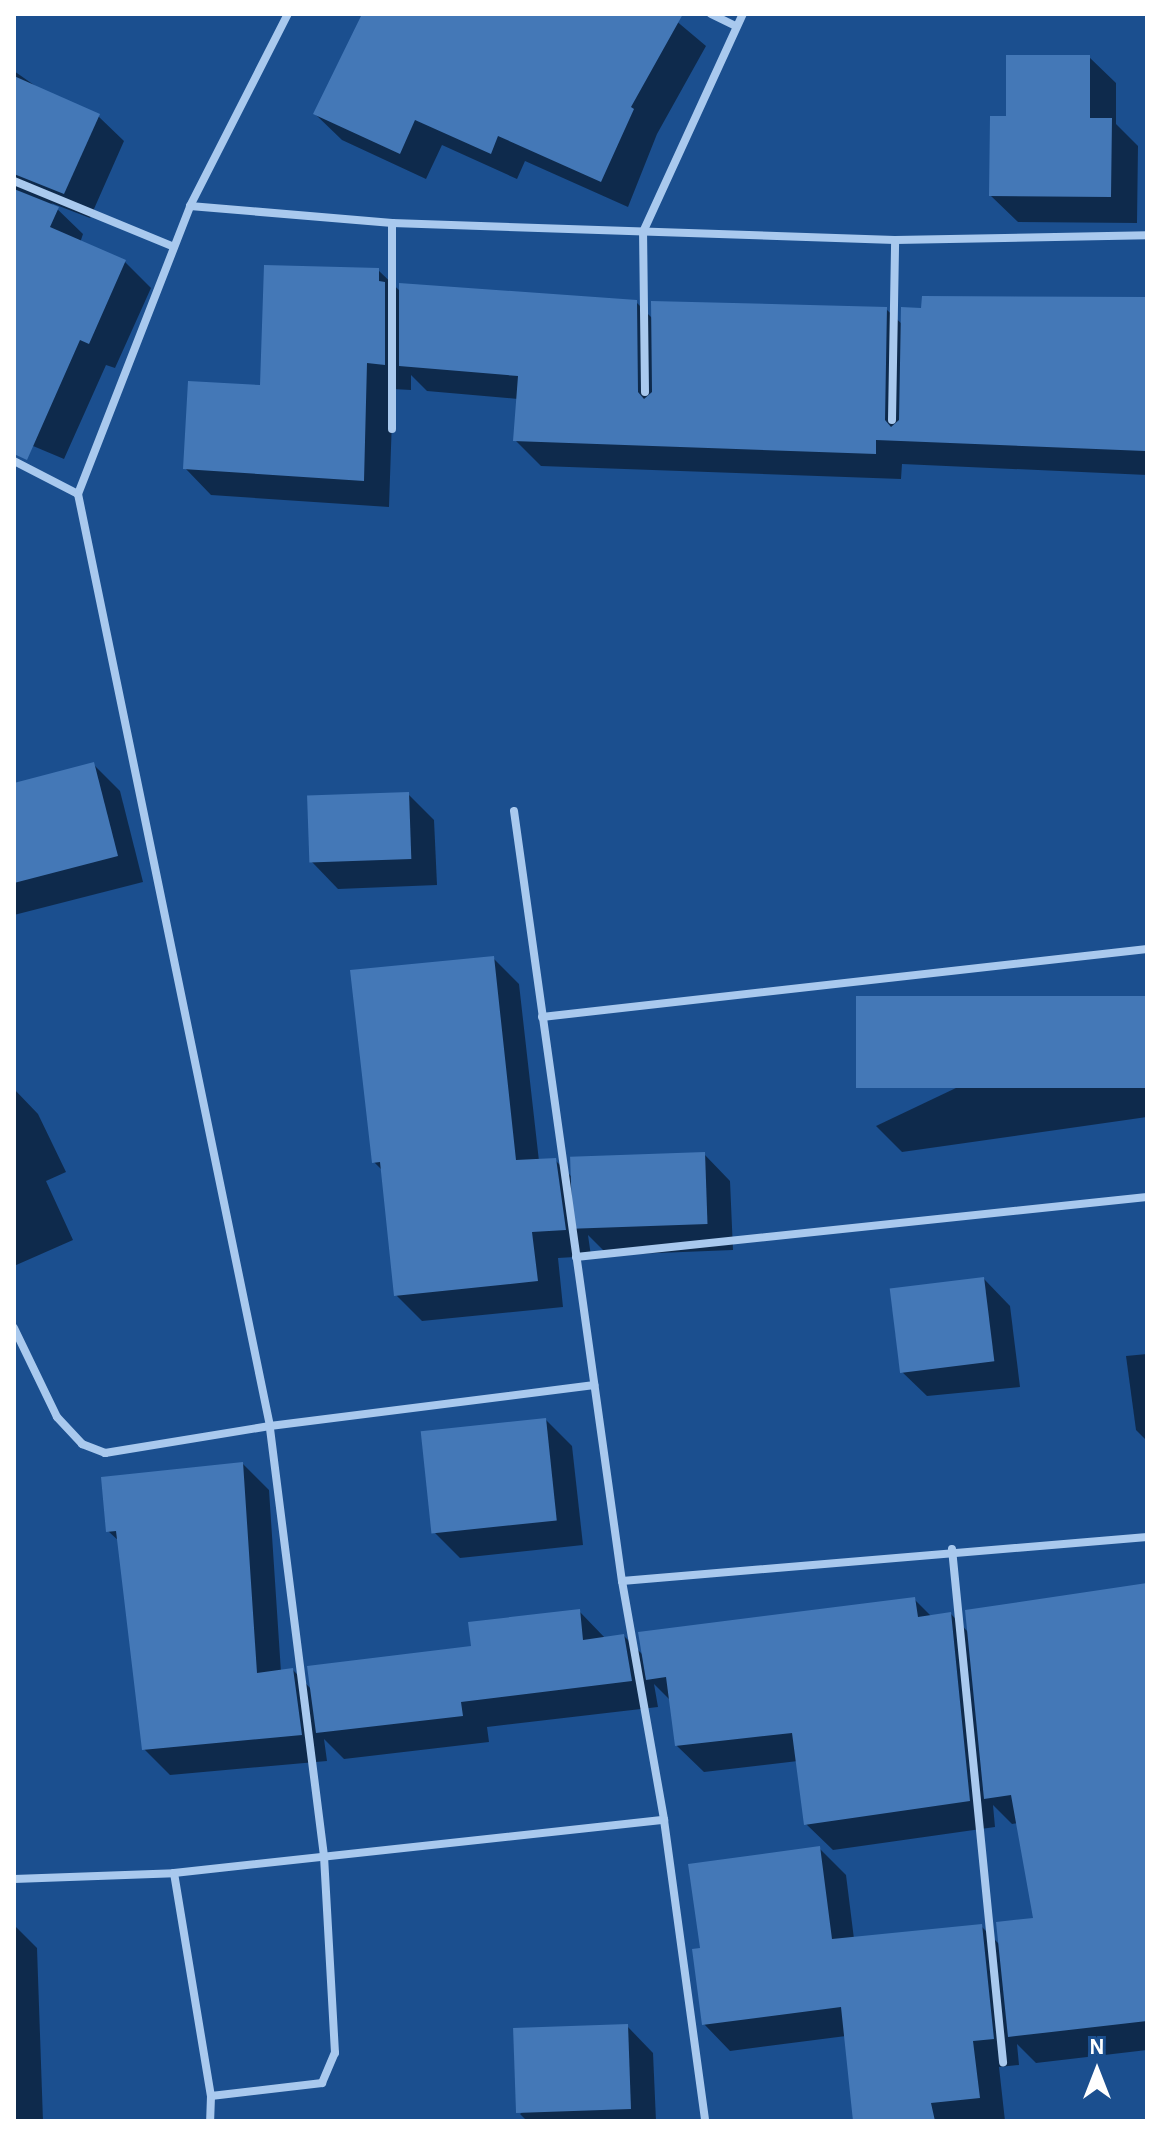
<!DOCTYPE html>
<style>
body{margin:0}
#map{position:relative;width:1161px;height:2135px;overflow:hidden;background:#1b4f8f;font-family:"Alegreya Sans",sans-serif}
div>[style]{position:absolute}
.shadow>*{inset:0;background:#0007}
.building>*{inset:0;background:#4478b7;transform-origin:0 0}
.street>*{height:8px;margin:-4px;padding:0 4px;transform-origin:4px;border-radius:4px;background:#a9c9ee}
span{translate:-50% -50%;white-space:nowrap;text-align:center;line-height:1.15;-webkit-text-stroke:7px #1b4f8f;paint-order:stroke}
.frame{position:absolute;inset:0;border:16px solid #fff;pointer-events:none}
.north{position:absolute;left:1057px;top:2031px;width:80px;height:80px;-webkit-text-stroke:6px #1b4f8f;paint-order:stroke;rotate:0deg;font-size:22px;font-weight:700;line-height:32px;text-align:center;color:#fff}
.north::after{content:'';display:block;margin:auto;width:28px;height:36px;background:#fff;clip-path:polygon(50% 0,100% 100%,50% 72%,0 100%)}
</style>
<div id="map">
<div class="shadow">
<i style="clip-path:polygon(363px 14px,668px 14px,706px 46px,657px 134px,628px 207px,525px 161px,517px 179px,442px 145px,426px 179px,342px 140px,315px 114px)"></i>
<i style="clip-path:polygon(1089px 57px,1116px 83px,1116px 124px,1138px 146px,1137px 223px,1018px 222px,991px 196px,1008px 118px)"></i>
<i style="clip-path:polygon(14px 71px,44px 92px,98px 116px,124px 141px,90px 218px,51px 203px,83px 234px,80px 243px,125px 262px,151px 288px,115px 368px,106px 365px,64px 459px,14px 438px)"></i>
<i style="clip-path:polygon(378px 270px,401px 292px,636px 302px,653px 319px,886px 309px,903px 325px,923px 310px,924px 298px,1147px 299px,1147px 475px,902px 464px,901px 479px,541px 466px,515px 440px,518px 399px,427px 391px,411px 375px,411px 390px,393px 389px,389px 507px,211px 495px,185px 468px)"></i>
<i style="clip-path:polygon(93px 764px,120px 791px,143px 882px,14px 915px,14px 785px)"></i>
<i style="clip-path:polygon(408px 794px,434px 820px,437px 885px,338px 889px,312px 862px)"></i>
<i style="clip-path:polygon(493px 958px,519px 984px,539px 1161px,555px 1160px,575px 1180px,704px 1154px,730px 1181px,733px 1250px,608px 1255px,588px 1235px,591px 1256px,558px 1258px,563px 1307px,422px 1321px,396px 1295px,383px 1171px,374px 1162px)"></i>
<i style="clip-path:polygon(1147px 997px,1147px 1117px,902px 1152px,876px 1126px)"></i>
<i style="clip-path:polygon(14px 1089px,38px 1114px,66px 1172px,46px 1181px,73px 1240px,14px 1266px)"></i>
<i style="clip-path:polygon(984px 1279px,1010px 1306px,1020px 1387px,927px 1396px,900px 1370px)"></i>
<i style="clip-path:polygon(1147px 1354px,1147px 1441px,1136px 1430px,1126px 1356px)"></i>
<i style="clip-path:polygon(546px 1420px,572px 1446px,583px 1545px,460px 1558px,434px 1532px)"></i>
<i style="clip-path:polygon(243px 1464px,269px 1490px,281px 1672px,293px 1670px,312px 1690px,473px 1647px,579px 1611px,606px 1639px,624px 1636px,645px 1657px,914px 1599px,932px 1617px,951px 1614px,969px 1633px,1147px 1585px,1147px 2050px,1036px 2063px,1017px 2044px,1019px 2065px,999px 2067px,1005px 2121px,855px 2121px,846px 2036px,730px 2051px,704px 2024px,702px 1950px,819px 1848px,846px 1875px,854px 1939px,981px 1926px,1000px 1945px,1035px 1920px,1018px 1823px,1012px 1824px,993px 1805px,995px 1827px,833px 1850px,806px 1824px,798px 1761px,704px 1772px,677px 1746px,671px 1701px,654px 1684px,658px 1707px,487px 1727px,489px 1742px,344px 1759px,324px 1739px,327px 1761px,170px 1775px,144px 1749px,120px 1542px,108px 1531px)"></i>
<i style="clip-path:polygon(14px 1925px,37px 1948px,43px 2121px,14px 2121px)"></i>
<i style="clip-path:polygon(627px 2026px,653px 2053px,656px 2121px,527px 2121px,520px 2114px)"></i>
</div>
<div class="building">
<i style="clip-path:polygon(362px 14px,683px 14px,631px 107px,634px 109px,601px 182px,498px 136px,491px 154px,415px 120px,400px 154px,313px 114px)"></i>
<i style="clip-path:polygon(1006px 55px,1090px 55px,1090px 118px,1112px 118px,1111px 197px,989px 196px,990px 116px,1006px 116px)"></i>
<i style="clip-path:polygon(14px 76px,100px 114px,64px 194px,14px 174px)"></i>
<i style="clip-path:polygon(14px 189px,59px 207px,50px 227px,126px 260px,89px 344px,80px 340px,27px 460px,14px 454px)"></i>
<i style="clip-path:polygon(264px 265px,379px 268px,379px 281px,385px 282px,385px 365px,367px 363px,364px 481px,183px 469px,188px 381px,260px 385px)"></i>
<i style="clip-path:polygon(399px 283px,637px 300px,638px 392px,644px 399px,652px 392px,651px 301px,887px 307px,885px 420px,891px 427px,899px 420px,901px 307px,921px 308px,922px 296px,1147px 297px,1145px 451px,876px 440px,876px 454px,513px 441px,518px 376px,399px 366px)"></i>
<i style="clip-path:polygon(94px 762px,118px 856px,14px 883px,14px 783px)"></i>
<i style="left:409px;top:792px;width:67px;height:102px;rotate:88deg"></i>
<i style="clip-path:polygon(494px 956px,516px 1160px,556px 1158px,566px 1230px,532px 1232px,538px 1281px,394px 1296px,380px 1162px,372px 1163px,350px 970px)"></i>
<i style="left:1147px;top:996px;width:92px;height:291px;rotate:90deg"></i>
<i style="left:705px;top:1152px;width:72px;height:135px;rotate:88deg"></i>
<i style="left:984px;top:1277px;width:85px;height:95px;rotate:83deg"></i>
<i style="left:546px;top:1418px;width:103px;height:126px;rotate:84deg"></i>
<i style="clip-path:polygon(243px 1462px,257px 1673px,293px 1668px,302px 1735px,142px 1750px,116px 1531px,106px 1532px,101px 1477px)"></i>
<i style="clip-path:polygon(1147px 1583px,1147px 2021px,1008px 2037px,996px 1922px,1033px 1918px,1011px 1795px,984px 1799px,965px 1610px)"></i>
<i style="clip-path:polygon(915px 1597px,918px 1617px,951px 1612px,970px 1801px,804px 1825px,792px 1733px,675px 1746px,666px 1677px,646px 1680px,638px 1632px)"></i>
<i style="clip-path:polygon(580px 1609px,583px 1640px,624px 1634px,632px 1681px,461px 1702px,463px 1716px,316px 1733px,307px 1666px,471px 1646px,468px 1622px)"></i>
<i style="clip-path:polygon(820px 1846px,832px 1939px,982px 1924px,994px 2039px,973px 2041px,980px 2098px,931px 2103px,935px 2121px,853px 2121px,841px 2007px,702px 2025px,692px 1949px,700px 1948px,688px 1864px)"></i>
<i style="left:628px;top:2024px;width:85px;height:115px;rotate:88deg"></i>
</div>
<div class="street">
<i style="left:711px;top:14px;width:28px;rotate:26deg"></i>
<i style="left:14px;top:181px;width:173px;rotate:22.4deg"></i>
<i style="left:190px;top:206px;width:203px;rotate:4.8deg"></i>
<i style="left:392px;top:223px;width:503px;rotate:1.94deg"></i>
<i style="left:895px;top:240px;width:252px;rotate:-1.1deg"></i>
<i style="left:392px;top:223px;width:206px;rotate:90deg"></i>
<i style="left:645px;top:392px;width:160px;rotate:-90.7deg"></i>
<i style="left:643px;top:232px;width:240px;rotate:-65.4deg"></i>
<i style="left:892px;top:420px;width:180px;rotate:-89deg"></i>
<i style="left:14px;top:461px;width:72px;rotate:27.3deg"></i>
<i style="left:514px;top:811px;width:778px;rotate:82.02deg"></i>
<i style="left:622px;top:1581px;width:243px;rotate:80deg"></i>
<i style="left:664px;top:1820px;width:304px;rotate:82.2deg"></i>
<i style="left:542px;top:1017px;width:609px;rotate:-6.41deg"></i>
<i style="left:576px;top:1257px;width:574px;rotate:-6deg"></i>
<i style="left:14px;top:1328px;width:99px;rotate:64.2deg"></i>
<i style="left:57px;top:1417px;width:37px;rotate:47deg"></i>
<i style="left:82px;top:1444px;width:25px;rotate:21deg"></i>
<i style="left:105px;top:1453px;width:167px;rotate:-9.3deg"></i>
<i style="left:270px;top:1426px;width:952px;rotate:-101.64deg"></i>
<i style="left:78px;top:494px;width:309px;rotate:-68.7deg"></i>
<i style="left:190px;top:206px;width:216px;rotate:-63deg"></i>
<i style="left:952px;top:1549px;width:516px;rotate:84.32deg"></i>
<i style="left:622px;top:1581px;width:527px;rotate:-4.79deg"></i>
<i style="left:174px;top:1873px;width:493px;rotate:-6.2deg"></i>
<i style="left:14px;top:1879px;width:160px;rotate:-2.1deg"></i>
<i style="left:174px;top:1873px;width:226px;rotate:80.6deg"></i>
<i style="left:211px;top:2096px;width:25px;rotate:92deg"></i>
<i style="left:211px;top:2096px;width:112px;rotate:-6.7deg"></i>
<i style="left:322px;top:2083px;width:33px;rotate:-67deg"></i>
<i style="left:335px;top:2053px;width:197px;rotate:-93.2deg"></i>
<i style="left:324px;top:1856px;width:433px;rotate:-97.2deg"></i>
<i style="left:270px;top:1426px;width:327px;rotate:-7.2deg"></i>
</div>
<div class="frame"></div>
<div class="north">N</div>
</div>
